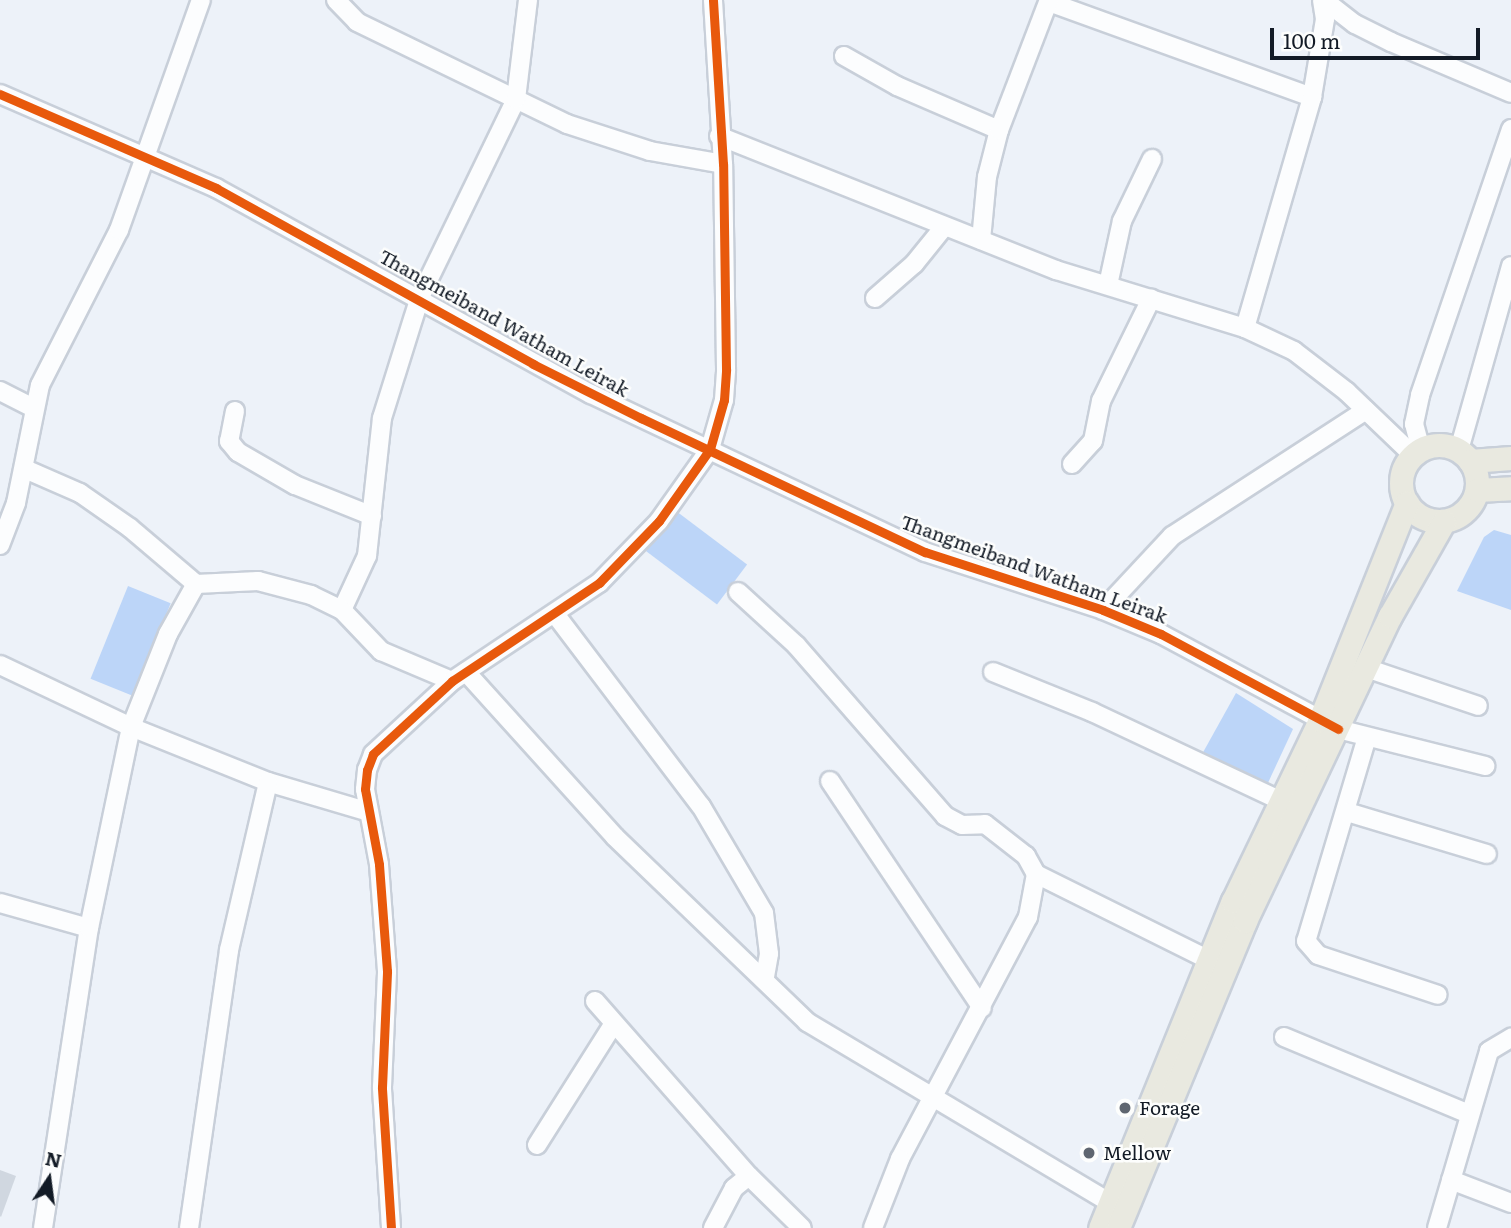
<!DOCTYPE html>
<style>
body{margin:0}
#map{position:relative;width:1511px;height:1228px;overflow:hidden;background:#edf2f9;font-family:Literata,serif}
div>[style]{position:absolute}
.water>*{inset:0;background:#bcd5f8;transform-origin:0 0}
.building>*{inset:0;background:#d0d7e0}
.roads{filter:drop-shadow(2px 0 #c8cfd9) drop-shadow(-2px 0 #c8cfd9) drop-shadow(0 2px #c8cfd9) drop-shadow(0 -2px #c8cfd9)}
.minor>*{height:18px;margin:-9px;padding:0 9px;transform-origin:9px;border-radius:9px;background:#fcfdfe}
.major>*{height:23px;margin:-11.5px;padding:0 11.5px;transform-origin:11.5px;border-radius:11.5px;background:#e9e9e0}
.major>.ring{margin:-11.5px;padding:0;box-sizing:content-box;background:none;border:23px solid #e9e9e0;border-radius:50%}
.cycleway>*{height:9px;margin:-4.5px;padding:0 4.5px;transform-origin:4.5px;border-radius:4.5px;background:#e8590c}
.dots>*{width:19px;height:19px;translate:-50% -50%;box-sizing:border-box;border:4px solid #fdfefd;border-radius:50%}
span{translate:-50% -50%;white-space:nowrap;text-align:center;line-height:1.15;-webkit-text-stroke:5px #fdfefd;paint-order:stroke}
.street-label{font-size:19px;color:#131b26}
.poi-label{font-size:19px;color:#131b26}
.left{translate:0 -50%;text-align:left}
.north{position:absolute;left:14px;top:1144px;width:70px;height:70px;-webkit-text-stroke:5px #fdfefd;paint-order:stroke;rotate:13deg;font-size:19px;font-weight:700;line-height:28px;text-align:center;color:#131b26}
.north::after{content:'';display:block;margin:auto;width:24px;height:32px;background:#131b26;clip-path:polygon(50% 0,100% 100%,50% 72%,0 100%)}
.scale{position:absolute;left:1270px;top:28px;width:210px;height:32px;box-sizing:border-box;border:4px solid #131b26;border-top:0;padding-left:9px;font-size:21px;line-height:24px;white-space:nowrap;color:#131b26;-webkit-text-stroke:5px #fdfefd;paint-order:stroke}
</style>
<div id="map">
<div class="water">
<i style="left:676px;top:511px;width:89px;height:50px;rotate:37deg"></i>
<i style="clip-path:polygon(1494px 530px,1511px 535px,1511px 610px,1457px 591px,1484px 537px)"></i>
<i style="left:128px;top:586px;width:46px;height:100px;rotate:22deg"></i>
<i style="clip-path:polygon(1236px 693px,1293px 729px,1267px 785px,1201px 756px)"></i>
</div>
<div class="building">
<i style="clip-path:polygon(0 1170px,16px 1176px,1px 1217px,0 1216px)"></i>
</div>
<div class="roads">
<div class="minor">
<i style="left:336px;top:0;width:30px;rotate:46deg"></i>
<i style="left:357px;top:22px;width:233px;rotate:25.9deg"></i>
<i style="left:567px;top:124px;width:87px;rotate:18deg"></i>
<i style="left:650px;top:151px;width:74px;rotate:10.1deg"></i>
<i style="left:1324px;top:0;width:39px;rotate:38deg"></i>
<i style="left:1355px;top:24px;width:40px;rotate:26.6deg"></i>
<i style="left:1391px;top:42px;width:130px;rotate:23deg"></i>
<i style="left:1049px;top:2px;width:280px;rotate:19.9deg"></i>
<i style="left:844px;top:56px;width:61px;rotate:29.5deg"></i>
<i style="left:897px;top:86px;width:111px;rotate:23.3deg"></i>
<i style="left:0;top:94px;width:236px;rotate:23.5deg"></i>
<i style="left:216px;top:188px;width:428px;rotate:28.8deg"></i>
<i style="left:591px;top:394px;width:369px;rotate:25.3deg"></i>
<i style="left:925px;top:552px;width:187px;rotate:18deg"></i>
<i style="left:1103px;top:610px;width:63px;rotate:22.5deg"></i>
<i style="left:1161px;top:634px;width:201px;rotate:28.2deg"></i>
<i style="left:1338px;top:729px;width:152px;rotate:14.1deg"></i>
<i style="left:719px;top:136px;width:363px;rotate:21.7deg"></i>
<i style="left:1056px;top:270px;width:198px;rotate:17.1deg"></i>
<i style="left:1245px;top:328px;width:54px;rotate:25.1deg"></i>
<i style="left:1294px;top:351px;width:67px;rotate:37.7deg"></i>
<i style="left:1347px;top:392px;width:91px;rotate:43.7deg"></i>
<i style="left:981px;top:240px;width:63px;rotate:-84.6deg"></i>
<i style="left:987px;top:177px;width:49px;rotate:-75.7deg"></i>
<i style="left:999px;top:130px;width:139px;rotate:-69deg"></i>
<i style="left:1108px;top:285px;width:66px;rotate:-77.7deg"></i>
<i style="left:1122px;top:221px;width:69px;rotate:-64.2deg"></i>
<i style="left:875px;top:298px;width:52px;rotate:-41.1deg"></i>
<i style="left:914px;top:264px;width:48px;rotate:-51deg"></i>
<i style="left:1245px;top:328px;width:241px;rotate:-73.8deg"></i>
<i style="left:1312px;top:97px;width:79px;rotate:-80.5deg"></i>
<i style="left:1325px;top:19px;width:19px;rotate:-99deg"></i>
<i style="left:0;top:391px;width:37px;rotate:27deg"></i>
<i style="left:235px;top:411px;width:31px;rotate:101deg"></i>
<i style="left:229px;top:441px;width:14px;rotate:51deg"></i>
<i style="left:238px;top:452px;width:66px;rotate:30.1deg"></i>
<i style="left:295px;top:485px;width:83px;rotate:21.9deg"></i>
<i style="left:1421px;top:450px;width:27px;rotate:-105deg"></i>
<i style="left:1414px;top:424px;width:30px;rotate:-78deg"></i>
<i style="left:1420px;top:395px;width:281px;rotate:-71.1deg"></i>
<i style="left:1459px;top:450px;width:191px;rotate:-74.2deg"></i>
<i style="left:1072px;top:464px;width:31px;rotate:-48deg"></i>
<i style="left:1093px;top:441px;width:41px;rotate:-78.7deg"></i>
<i style="left:1101px;top:401px;width:114px;rotate:-63.9deg"></i>
<i style="left:25px;top:469px;width:60px;rotate:23.6deg"></i>
<i style="left:80px;top:493px;width:61px;rotate:35deg"></i>
<i style="left:130px;top:528px;width:87px;rotate:40.3deg"></i>
<i style="left:0;top:545px;width:45px;rotate:-69.1deg"></i>
<i style="left:16px;top:503px;width:120px;rotate:-78.5deg"></i>
<i style="left:40px;top:385px;width:174px;rotate:-63deg"></i>
<i style="left:119px;top:230px;width:244px;rotate:-70.4deg"></i>
<i style="left:738px;top:592px;width:79px;rotate:42.4deg"></i>
<i style="left:796px;top:645px;width:227px;rotate:48.9deg"></i>
<i style="left:945px;top:816px;width:19px;rotate:28deg"></i>
<i style="left:962px;top:825px;width:23px;rotate:-2deg"></i>
<i style="left:985px;top:824px;width:52px;rotate:38deg"></i>
<i style="left:1026px;top:856px;width:21px;rotate:61deg"></i>
<i style="left:1036px;top:874px;width:44px;rotate:100.5deg"></i>
<i style="left:1028px;top:917px;width:274px;rotate:117.9deg"></i>
<i style="left:900px;top:1159px;width:74px;rotate:111.4deg"></i>
<i style="left:342px;top:610px;width:60px;rotate:-65.2deg"></i>
<i style="left:367px;top:556px;width:139px;rotate:-83.8deg"></i>
<i style="left:382px;top:418px;width:127px;rotate:-72.6deg"></i>
<i style="left:420px;top:297px;width:220px;rotate:-64.1deg"></i>
<i style="left:516px;top:99px;width:100px;rotate:-83.1deg"></i>
<i style="left:1103px;top:610px;width:101px;rotate:-47deg"></i>
<i style="left:1172px;top:536px;width:231px;rotate:-33deg"></i>
<i style="left:555px;top:614px;width:241px;rotate:52.8deg"></i>
<i style="left:701px;top:806px;width:124px;rotate:59.5deg"></i>
<i style="left:764px;top:913px;width:41px;rotate:83deg"></i>
<i style="left:769px;top:954px;width:23px;rotate:100deg"></i>
<i style="left:0;top:665px;width:145px;rotate:25.3deg"></i>
<i style="left:131px;top:727px;width:148px;rotate:21.9deg"></i>
<i style="left:268px;top:782px;width:105px;rotate:16.5deg"></i>
<i style="left:1366px;top:668px;width:118px;rotate:18.7deg"></i>
<i style="left:466px;top:672px;width:222px;rotate:47.9deg"></i>
<i style="left:615px;top:837px;width:267px;rotate:43.9deg"></i>
<i style="left:807px;top:1022px;width:363px;rotate:30.8deg"></i>
<i style="left:993px;top:672px;width:107px;rotate:22deg"></i>
<i style="left:1092px;top:712px;width:221px;rotate:25.2deg"></i>
<i style="left:1367px;top:737px;width:213px;rotate:106.6deg"></i>
<i style="left:1306px;top:941px;width:18px;rotate:49deg"></i>
<i style="left:1318px;top:955px;width:126px;rotate:18.4deg"></i>
<i style="left:830px;top:781px;width:273px;rotate:56.2deg"></i>
<i style="left:1347px;top:812px;width:146px;rotate:16.7deg"></i>
<i style="left:1036px;top:874px;width:193px;rotate:26.4deg"></i>
<i style="left:0;top:903px;width:92px;rotate:15.7deg"></i>
<i style="left:595px;top:1001px;width:233px;rotate:48.7deg"></i>
<i style="left:749px;top:1176px;width:74px;rotate:44.5deg"></i>
<i style="left:1284px;top:1037px;width:200px;rotate:22.6deg"></i>
<i style="left:537px;top:1145px;width:144px;rotate:-57.7deg"></i>
<i style="left:1451px;top:1180px;width:64px;rotate:21deg"></i>
<i style="left:43px;top:1228px;width:304px;rotate:-81.3deg"></i>
<i style="left:89px;top:928px;width:205px;rotate:-78.2deg"></i>
<i style="left:131px;top:727px;width:100px;rotate:-68.3deg"></i>
<i style="left:168px;top:634px;width:57px;rotate:-60.8deg"></i>
<i style="left:196px;top:584px;width:62px;rotate:-2.8deg"></i>
<i style="left:258px;top:581px;width:55px;rotate:14.8deg"></i>
<i style="left:311px;top:595px;width:34px;rotate:26deg"></i>
<i style="left:342px;top:610px;width:57px;rotate:46.4deg"></i>
<i style="left:381px;top:651px;width:77px;rotate:22.9deg"></i>
<i style="left:189px;top:1228px;width:281px;rotate:-81.8deg"></i>
<i style="left:229px;top:950px;width:172px;rotate:-76.9deg"></i>
<i style="left:391px;top:1228px;width:141px;rotate:-93.7deg"></i>
<i style="left:382px;top:1087px;width:116px;rotate:-87.5deg"></i>
<i style="left:387px;top:971px;width:107px;rotate:-94.3deg"></i>
<i style="left:379px;top:864px;width:76px;rotate:-100.6deg"></i>
<i style="left:365px;top:789px;width:19px;rotate:-84deg"></i>
<i style="left:367px;top:770px;width:17px;rotate:-69deg"></i>
<i style="left:373px;top:754px;width:108px;rotate:-42.7deg"></i>
<i style="left:452px;top:681px;width:177px;rotate:-33.7deg"></i>
<i style="left:599px;top:583px;width:86px;rotate:-45.9deg"></i>
<i style="left:659px;top:521px;width:88px;rotate:-54.7deg"></i>
<i style="left:710px;top:449px;width:51px;rotate:-74.1deg"></i>
<i style="left:724px;top:400px;width:31px;rotate:-86deg"></i>
<i style="left:726px;top:369px;width:205px;rotate:-90.8deg"></i>
<i style="left:723px;top:164px;width:164px;rotate:-93.5deg"></i>
<i style="left:713px;top:1228px;width:45px;rotate:-62.3deg"></i>
<i style="left:734px;top:1188px;width:19px;rotate:-39deg"></i>
<i style="left:1437px;top:1228px;width:184px;rotate:-73.6deg"></i>
<i style="left:1489px;top:1051px;width:26px;rotate:-31deg"></i>
</div>
<div class="major">
<i class="ring" style="left:1401px;top:445px;width:53px;height:53px"></i>
<i style="left:1470px;top:461px;width:41px;rotate:-4.2deg"></i>
<i style="left:1477px;top:490px;width:34px;rotate:-3deg"></i>
<i style="left:1100px;top:1228px;width:353px;rotate:-67.9deg"></i>
<i style="left:1233px;top:901px;width:201px;rotate:-64.3deg"></i>
<i style="left:1320px;top:720px;width:234px;rotate:-68.2deg"></i>
<i style="left:1118px;top:1228px;width:332px;rotate:-67.5deg"></i>
<i style="left:1245px;top:921px;width:338px;rotate:-64.6deg"></i>
<i style="left:1390px;top:616px;width:109px;rotate:-60.4deg"></i>
</div>
</div>
<div class="cycleway">
<i style="left:0;top:94px;width:236px;rotate:23.5deg"></i>
<i style="left:216px;top:188px;width:363px;rotate:29deg"></i>
<i style="left:533px;top:364px;width:121px;rotate:26.6deg"></i>
<i style="left:641px;top:418px;width:314px;rotate:25.3deg"></i>
<i style="left:925px;top:552px;width:187px;rotate:18deg"></i>
<i style="left:1103px;top:610px;width:63px;rotate:22.5deg"></i>
<i style="left:1161px;top:634px;width:201px;rotate:28.2deg"></i>
<i style="left:391px;top:1228px;width:141px;rotate:-93.7deg"></i>
<i style="left:382px;top:1087px;width:116px;rotate:-87.5deg"></i>
<i style="left:387px;top:971px;width:107px;rotate:-94.3deg"></i>
<i style="left:379px;top:864px;width:76px;rotate:-100.6deg"></i>
<i style="left:365px;top:789px;width:19px;rotate:-84deg"></i>
<i style="left:367px;top:770px;width:17px;rotate:-69deg"></i>
<i style="left:373px;top:754px;width:108px;rotate:-42.7deg"></i>
<i style="left:452px;top:681px;width:177px;rotate:-33.7deg"></i>
<i style="left:599px;top:583px;width:86px;rotate:-45.9deg"></i>
<i style="left:659px;top:521px;width:88px;rotate:-54.7deg"></i>
<i style="left:710px;top:449px;width:51px;rotate:-74.1deg"></i>
<i style="left:724px;top:400px;width:31px;rotate:-86deg"></i>
<i style="left:726px;top:369px;width:205px;rotate:-90.8deg"></i>
<i style="left:723px;top:164px;width:164px;rotate:-93.5deg"></i>
</div>
<div class="dots">
<i style="left:1125px;top:1108px;background:#5f6670"></i>
<i style="left:1089px;top:1153px;background:#5f6670"></i>
</div>
<div class="street-label">
<span style="left:504px;top:323px;rotate:29deg">Thangmeiband Watham Leirak</span>
<span style="left:1034px;top:569px;rotate:20deg">Thangmeiband Watham Leirak</span>
</div>
<div class="poi-label">
<span class="left" style="left:1139px;top:1108px">Forage</span>
<span class="left" style="left:1103px;top:1153px">Mellow</span>
</div>
<div class="north">N</div>
<div class="scale">100 m</div>
</div>
